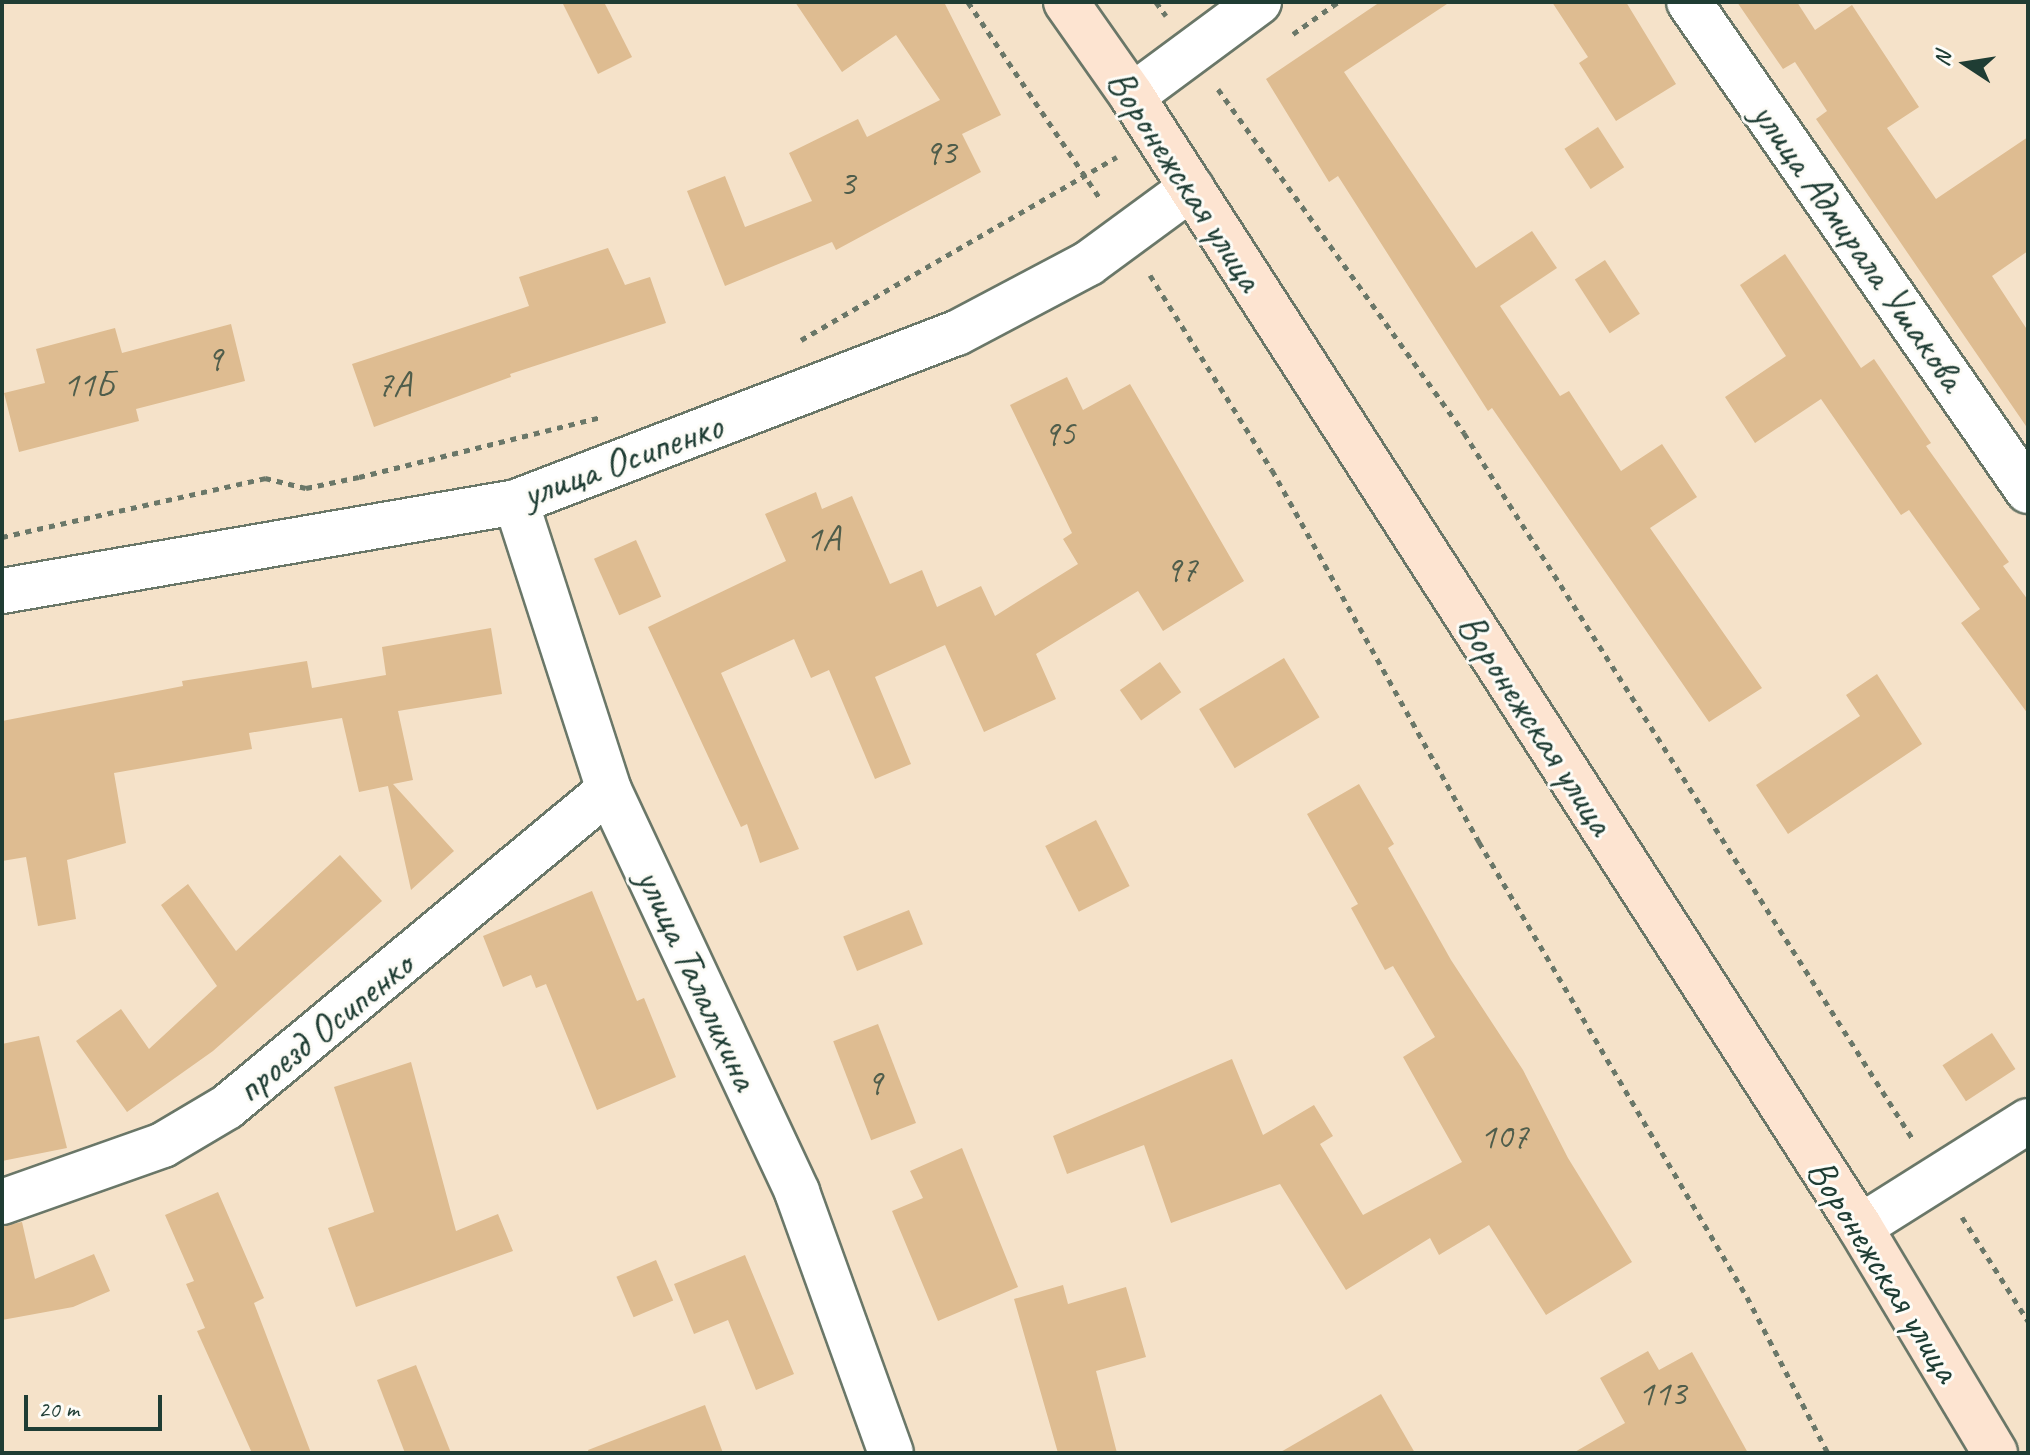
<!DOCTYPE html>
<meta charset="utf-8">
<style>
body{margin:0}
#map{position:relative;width:2030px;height:1455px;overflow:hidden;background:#f5e2c9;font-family:Caveat,sans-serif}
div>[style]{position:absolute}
.building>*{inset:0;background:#debc91;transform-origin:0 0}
.path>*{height:5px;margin-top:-2.5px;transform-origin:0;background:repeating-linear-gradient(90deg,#6a7768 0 6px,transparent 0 12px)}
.roads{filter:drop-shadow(2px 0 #6a7768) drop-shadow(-2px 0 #6a7768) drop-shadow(0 2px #6a7768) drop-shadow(0 -2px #6a7768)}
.street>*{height:44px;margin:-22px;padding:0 22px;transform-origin:22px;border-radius:22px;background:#fff}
.secondary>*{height:44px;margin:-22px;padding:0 22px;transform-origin:22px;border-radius:22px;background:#fde4d1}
span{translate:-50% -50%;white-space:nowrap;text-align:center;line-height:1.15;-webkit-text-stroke:6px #fdfcf7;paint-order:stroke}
.number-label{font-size:36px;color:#4f5d4b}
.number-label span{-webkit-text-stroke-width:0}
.street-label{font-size:40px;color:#1f3d34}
.frame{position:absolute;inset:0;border:4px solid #1f3d34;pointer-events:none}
.north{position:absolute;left:1926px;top:24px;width:80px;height:80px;-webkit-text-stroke:6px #fdfcf7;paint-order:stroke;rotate:282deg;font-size:22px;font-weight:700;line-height:32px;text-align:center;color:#1f3d34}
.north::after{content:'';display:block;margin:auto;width:28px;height:36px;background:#1f3d34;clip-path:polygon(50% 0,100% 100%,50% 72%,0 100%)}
.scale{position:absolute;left:24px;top:1395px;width:138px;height:36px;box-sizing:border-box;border:4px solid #1f3d34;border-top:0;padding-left:10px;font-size:24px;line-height:28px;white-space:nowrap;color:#1f3d34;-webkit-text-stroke:6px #fdfcf7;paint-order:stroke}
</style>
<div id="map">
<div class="building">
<i style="clip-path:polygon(562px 2px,604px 2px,632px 57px,598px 74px)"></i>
<i style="clip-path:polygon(795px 2px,944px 2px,1001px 115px,962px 134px,981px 172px,836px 250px,832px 242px,725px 286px,687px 191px,725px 176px,745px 227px,812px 201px,789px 153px,858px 119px,867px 137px,940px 100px,896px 35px,842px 72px)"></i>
<i style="clip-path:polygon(1380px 2px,1450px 2px,1344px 72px,1476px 268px,1532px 231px,1557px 268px,1500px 306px,1560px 396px,1569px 391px,1621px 471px,1662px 444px,1697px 497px,1650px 528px,1762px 688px,1709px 722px,1492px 408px,1488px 411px,1338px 176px,1329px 182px,1266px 79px)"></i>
<i style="clip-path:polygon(1552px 2px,1626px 2px,1676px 84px,1616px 121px,1579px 63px,1588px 57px)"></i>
<i style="clip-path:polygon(1737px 2px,1797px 2px,1815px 30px,1852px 5px,1919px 107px,1887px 128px,1936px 199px,2028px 137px,2028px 251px,1992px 276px,2028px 331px,2028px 429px,1816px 119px,1827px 111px,1795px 62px,1783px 69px)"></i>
<i style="left:1598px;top:127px;width:48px;height:40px;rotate:57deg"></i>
<i style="clip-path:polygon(608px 248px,625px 285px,650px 277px,666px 323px,510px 374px,511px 377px,374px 427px,352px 364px,529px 306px,519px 277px)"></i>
<i style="clip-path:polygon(1785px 254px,1861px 368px,1874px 359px,1931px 443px,1926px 446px,2009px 562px,2003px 566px,2028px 600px,2028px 714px,1961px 623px,1980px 609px,1909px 510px,1901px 515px,1821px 399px,1755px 443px,1725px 397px,1786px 356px,1740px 285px)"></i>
<i style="left:1605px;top:260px;width:64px;height:36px;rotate:57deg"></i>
<i style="clip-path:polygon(231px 324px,245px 381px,136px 409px,139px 421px,19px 452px,4px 393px,45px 383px,36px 349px,115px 328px,122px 353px)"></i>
<i style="clip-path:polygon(1067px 377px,1083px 410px,1130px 384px,1244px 581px,1163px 631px,1138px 591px,1036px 654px,1056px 699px,984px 732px,945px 645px,875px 677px,911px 764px,875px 779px,829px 670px,811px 678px,794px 639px,721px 673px,799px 849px,760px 863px,747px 824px,741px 827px,648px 627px,786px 561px,765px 514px,816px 492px,822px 509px,852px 496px,890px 584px,922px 570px,937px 607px,981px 586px,995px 616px,1078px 564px,1063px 539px,1072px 533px,1010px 405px)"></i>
<i style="left:636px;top:540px;width:62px;height:46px;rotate:66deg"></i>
<i style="clip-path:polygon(491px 628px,502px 694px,398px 711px,413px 780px,393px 784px,454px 851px,411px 890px,388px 786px,359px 792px,342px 718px,249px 733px,252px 749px,114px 773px,126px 843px,67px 860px,76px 919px,38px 926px,26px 857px,2px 861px,2px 721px,183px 686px,182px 681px,307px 661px,312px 688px,386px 675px,382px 647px)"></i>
<i style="left:1284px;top:658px;width:69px;height:99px;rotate:59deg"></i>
<i style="left:1160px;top:662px;width:37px;height:49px;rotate:55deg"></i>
<i style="clip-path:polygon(1877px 674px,1922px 744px,1788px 834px,1756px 785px,1860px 716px,1846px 695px)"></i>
<i style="clip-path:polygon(1359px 784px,1394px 844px,1388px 848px,1451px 960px,1523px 1070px,1568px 1158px,1632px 1262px,1546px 1315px,1489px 1225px,1439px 1255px,1430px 1238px,1346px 1290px,1280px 1184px,1171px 1223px,1144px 1145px,1067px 1174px,1053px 1136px,1232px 1059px,1263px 1135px,1314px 1105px,1333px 1136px,1320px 1144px,1363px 1215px,1462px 1162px,1403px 1057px,1435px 1037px,1393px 966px,1385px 970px,1351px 908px,1358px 904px,1307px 814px)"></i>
<i style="left:1096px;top:820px;width:74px;height:57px;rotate:63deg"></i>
<i style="clip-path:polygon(340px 855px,382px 901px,213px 1051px,127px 1112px,76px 1041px,121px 1009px,149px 1049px,217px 986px,161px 905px,188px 884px,236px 951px)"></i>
<i style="clip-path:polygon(592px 891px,637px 1001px,644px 998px,676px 1077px,597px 1110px,546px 984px,536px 988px,531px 975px,503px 987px,483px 936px)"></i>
<i style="left:909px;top:910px;width:37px;height:71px;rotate:68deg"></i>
<i style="left:878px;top:1024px;width:106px;height:48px;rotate:69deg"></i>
<i style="left:1992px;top:1033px;width:43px;height:59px;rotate:57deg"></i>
<i style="clip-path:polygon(39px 1036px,67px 1148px,2px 1161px,2px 1044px)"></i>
<i style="clip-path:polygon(411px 1062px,456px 1231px,498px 1214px,513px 1251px,356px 1307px,328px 1228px,374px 1212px,334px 1087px)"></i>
<i style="clip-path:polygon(962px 1148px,1018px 1287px,938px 1321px,892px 1211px,923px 1198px,910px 1171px)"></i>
<i style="clip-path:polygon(218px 1192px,264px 1298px,254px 1303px,311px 1453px,252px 1453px,197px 1331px,205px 1328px,186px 1284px,194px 1281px,165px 1215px)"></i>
<i style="clip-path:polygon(22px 1222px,35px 1279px,94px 1254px,110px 1291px,73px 1307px,2px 1320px,2px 1226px)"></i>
<i style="clip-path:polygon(745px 1255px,794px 1374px,756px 1390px,728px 1320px,694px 1334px,674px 1284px)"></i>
<i style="left:656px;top:1260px;width:44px;height:43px;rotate:67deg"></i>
<i style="clip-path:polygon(1063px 1285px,1068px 1304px,1126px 1287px,1146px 1357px,1096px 1371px,1117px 1453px,1058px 1453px,1014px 1299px)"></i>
<i style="clip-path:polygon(1648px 1351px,1659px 1370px,1692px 1352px,1748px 1453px,1573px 1453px,1625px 1423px,1600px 1378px)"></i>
<i style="clip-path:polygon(416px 1365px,451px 1453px,405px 1453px,377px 1380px)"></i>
<i style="clip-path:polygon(1381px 1394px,1415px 1453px,1279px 1453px)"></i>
<i style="clip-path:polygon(705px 1405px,723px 1453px,589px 1453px,588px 1450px)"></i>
</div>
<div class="path">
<i style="left:968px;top:2px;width:239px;rotate:56.1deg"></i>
<i style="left:1156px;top:2px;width:17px;rotate:54deg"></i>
<i style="left:1293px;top:34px;width:55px;rotate:-35.4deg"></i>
<i style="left:1218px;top:89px;width:423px;rotate:54.4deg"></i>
<i style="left:1464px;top:433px;width:839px;rotate:57.56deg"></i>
<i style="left:1150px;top:275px;width:230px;rotate:58deg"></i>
<i style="left:1272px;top:470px;width:426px;rotate:60.9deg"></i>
<i style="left:1479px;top:842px;width:528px;rotate:59.5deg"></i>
<i style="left:1747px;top:1297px;width:176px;rotate:62.6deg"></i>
<i style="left:801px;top:340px;width:365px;rotate:-30.1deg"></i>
<i style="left:2px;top:537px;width:270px;rotate:-12.6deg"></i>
<i style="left:265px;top:478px;width:42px;rotate:13.7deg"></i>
<i style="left:306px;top:488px;width:54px;rotate:-11.7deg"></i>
<i style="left:359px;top:477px;width:250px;rotate:-13.9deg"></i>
<i style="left:1962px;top:1217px;width:123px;rotate:57.6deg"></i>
</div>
<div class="roads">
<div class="street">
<i style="left:1689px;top:2px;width:595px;rotate:55.27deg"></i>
<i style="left:1132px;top:96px;width:158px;rotate:-36.5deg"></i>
<i style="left:516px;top:502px;width:303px;rotate:72.1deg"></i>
<i style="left:609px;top:790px;width:444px;rotate:64.9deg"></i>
<i style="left:797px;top:1192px;width:277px;rotate:70.2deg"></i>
<i style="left:2px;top:591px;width:522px;rotate:-9.82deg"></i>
<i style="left:516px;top:502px;width:472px;rotate:-21deg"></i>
<i style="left:957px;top:333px;width:149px;rotate:-27.9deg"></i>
<i style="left:1089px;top:263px;width:127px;rotate:-36.3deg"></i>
<i style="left:2px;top:1202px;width:171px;rotate:-19.5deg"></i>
<i style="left:163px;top:1145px;width:74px;rotate:-30.7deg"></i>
<i style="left:227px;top:1107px;width:496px;rotate:-39.7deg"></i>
<i style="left:1860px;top:1227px;width:199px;rotate:-32.2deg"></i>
</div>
<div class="secondary">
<i style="left:1066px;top:2px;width:115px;rotate:54.9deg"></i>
<i style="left:1132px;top:96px;width:1345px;rotate:57.23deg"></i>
<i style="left:1860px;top:1227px;width:263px;rotate:59.1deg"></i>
</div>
</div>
<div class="number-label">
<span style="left:940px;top:153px">93</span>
<span style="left:847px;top:184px">3</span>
<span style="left:214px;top:359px">9</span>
<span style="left:88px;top:385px">11Б</span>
<span style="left:394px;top:385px">7А</span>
<span style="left:1059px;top:434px">95</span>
<span style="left:823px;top:539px">1А</span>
<span style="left:1181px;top:570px">97</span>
<span style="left:874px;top:1083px">9</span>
<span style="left:1504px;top:1137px">107</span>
<span style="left:1662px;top:1394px">113</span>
</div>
<div class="street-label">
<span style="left:1185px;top:180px;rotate:57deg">Воронежская улица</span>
<span style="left:1859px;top:246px;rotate:55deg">улица Адмирала Ушакова</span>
<span style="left:622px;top:460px;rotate:-20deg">улица Осипенко</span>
<span style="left:1536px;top:724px;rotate:57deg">Воронежская улица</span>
<span style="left:698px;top:979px;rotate:65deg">улица Талалихина</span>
<span style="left:324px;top:1027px;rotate:-39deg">проезд Осипенко</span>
<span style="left:1884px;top:1270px;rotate:58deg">Воронежская улица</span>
</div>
<div class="frame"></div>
<div class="north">N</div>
<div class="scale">20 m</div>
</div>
